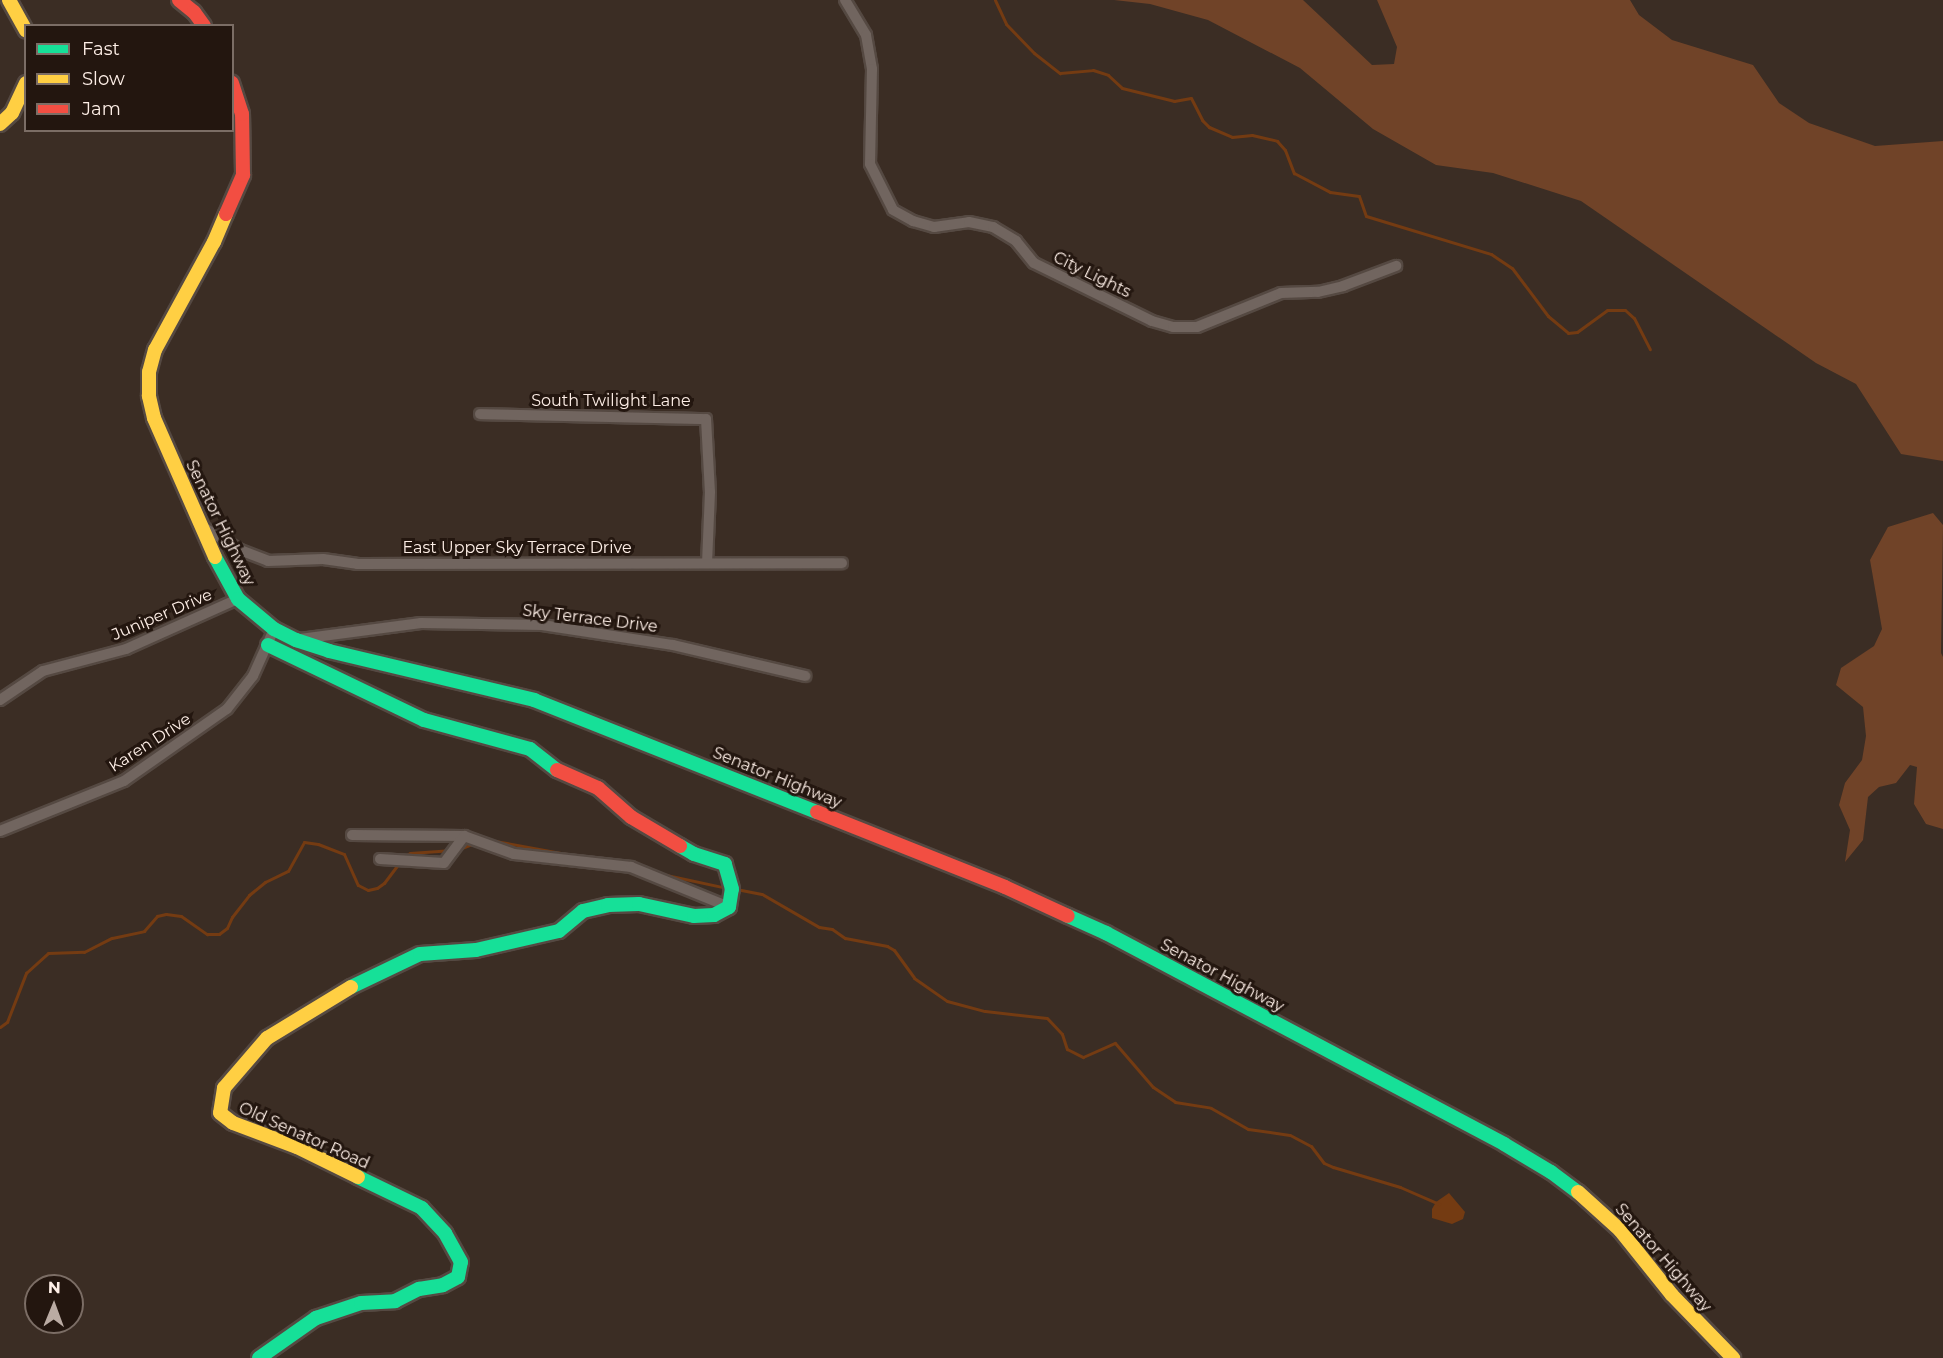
<!DOCTYPE html>
<style>
body{margin:0}
#map{position:relative;width:1943px;height:1358px;overflow:hidden;background:#3b2d24;font-family:Montserrat,sans-serif}
div>[style]{position:absolute}
.green>*{inset:0;background:#704328}
.water>*{inset:0;background:#743b12}
.stream>*{height:3px;margin:-1.5px;padding:0 1.5px;transform-origin:1.5px;border-radius:1.5px;background:#743b12}
.roads{filter:drop-shadow(2px 0 #554942) drop-shadow(-2px 0 #554942) drop-shadow(0 2px #554942) drop-shadow(0 -2px #554942)}
.street>*{height:10px;margin:-5px;padding:0 5px;transform-origin:5px;border-radius:5px;background:#71655f}
.fast>*{height:14px;margin:-7px;padding:0 7px;transform-origin:7px;border-radius:7px;background:#16e098}
.slow>*{height:14px;margin:-7px;padding:0 7px;transform-origin:7px;border-radius:7px;background:#ffcf43}
.jam>*{height:14px;margin:-7px;padding:0 7px;transform-origin:7px;border-radius:7px;background:#f24e42}
span{translate:-50% -50%;white-space:nowrap;text-align:center;line-height:1.15;-webkit-text-stroke:6px #23160f;paint-order:stroke}
.street-label{font-size:16px;color:#feefe7}
.legend{position:absolute;left:24px;top:24px;width:210px;height:108px;box-sizing:border-box;background:#23160f;border:2px solid #7b6d65;margin:0;padding:8px 10px;list-style:none;font-size:18px;color:#feefe7}
.legend li{display:flex;align-items:center;gap:12px;height:30px}
.legend b{width:30px;border:2px solid #7b6d65}
.north{position:absolute;left:24px;top:1274px;width:60px;height:60px;box-sizing:border-box;background:#23160f;border:2px solid #7b6d65;border-radius:50%;rotate:1deg;font-size:16px;font-weight:700;line-height:24px;text-align:center;color:#feefe7}
.north::after{content:'';display:block;margin:auto;width:21px;height:27px;background:#baaba3;clip-path:polygon(50% 0,100% 100%,50% 72%,0 100%)}
</style>
<div id="map">
<div class="green">
<i style="clip-path:polygon(1114px 0,1303px 0,1372px 65px,1394px 64px,1397px 47px,1377px 0,1630px 0,1639px 15px,1672px 40px,1753px 65px,1779px 103px,1809px 123px,1875px 146px,1943px 141px,1943px 461px,1901px 454px,1856px 384px,1816px 363px,1581px 201px,1493px 173px,1436px 165px,1373px 129px,1300px 68px,1208px 20px,1150px 4px)"></i>
<i style="clip-path:polygon(1933px 513px,1943px 525px,1941px 653px,1943px 657px,1943px 829px,1926px 824px,1914px 804px,1917px 767px,1910px 765px,1896px 783px,1879px 787px,1868px 797px,1863px 840px,1845px 862px,1850px 830px,1839px 805px,1845px 783px,1862px 760px,1866px 736px,1863px 707px,1836px 685px,1841px 668px,1874px 646px,1882px 629px,1870px 560px,1888px 527px)"></i>
</div>
<div class="water">
<i style="clip-path:polygon(1449px 1193px,1465px 1212px,1463px 1219px,1452px 1224px,1432px 1218px,1432px 1209px,1436px 1202px)"></i>
</div>
<div class="stream">
<i style="left:995px;top:0;width:26px;rotate:65deg"></i>
<i style="left:1006px;top:24px;width:40px;rotate:46deg"></i>
<i style="left:1034px;top:53px;width:33px;rotate:38deg"></i>
<i style="left:1060px;top:73px;width:33px;rotate:-5deg"></i>
<i style="left:1093px;top:70px;width:16px;rotate:18deg"></i>
<i style="left:1108px;top:75px;width:19px;rotate:43deg"></i>
<i style="left:1122px;top:88px;width:54px;rotate:14deg"></i>
<i style="left:1174px;top:101px;width:17px;rotate:-10deg"></i>
<i style="left:1191px;top:98px;width:25px;rotate:63deg"></i>
<i style="left:1202px;top:120px;width:10px;rotate:45deg"></i>
<i style="left:1209px;top:127px;width:25px;rotate:23deg"></i>
<i style="left:1232px;top:137px;width:20px;rotate:-6deg"></i>
<i style="left:1252px;top:135px;width:26px;rotate:13deg"></i>
<i style="left:1277px;top:141px;width:12px;rotate:48deg"></i>
<i style="left:1285px;top:150px;width:25px;rotate:69deg"></i>
<i style="left:1294px;top:173px;width:41px;rotate:27.8deg"></i>
<i style="left:1330px;top:192px;width:29px;rotate:8deg"></i>
<i style="left:1359px;top:196px;width:21px;rotate:71deg"></i>
<i style="left:1366px;top:216px;width:131px;rotate:16.9deg"></i>
<i style="left:1491px;top:254px;width:25px;rotate:34deg"></i>
<i style="left:1512px;top:268px;width:60px;rotate:53.1deg"></i>
<i style="left:1548px;top:316px;width:26px;rotate:40deg"></i>
<i style="left:1568px;top:333px;width:9px;rotate:-6deg"></i>
<i style="left:1577px;top:332px;width:37px;rotate:-36deg"></i>
<i style="left:1607px;top:310px;width:18px"></i>
<i style="left:1625px;top:310px;width:12px;rotate:42deg"></i>
<i style="left:1634px;top:318px;width:35px;rotate:63deg"></i>
<i style="left:484px;top:839px;width:107px;rotate:10.3deg"></i>
<i style="left:459px;top:849px;width:17px;rotate:-21deg"></i>
<i style="left:403px;top:857px;width:8px;rotate:-30deg"></i>
<i style="left:410px;top:853px;width:39px;rotate:-4deg"></i>
<i style="left:657px;top:873px;width:72px;rotate:12.1deg"></i>
<i style="left:736px;top:889px;width:26px;rotate:11deg"></i>
<i style="left:762px;top:894px;width:66px;rotate:30.1deg"></i>
<i style="left:819px;top:927px;width:13px;rotate:9deg"></i>
<i style="left:832px;top:929px;width:16px;rotate:35deg"></i>
<i style="left:845px;top:938px;width:43px;rotate:10.8deg"></i>
<i style="left:887px;top:946px;width:8px;rotate:30deg"></i>
<i style="left:894px;top:950px;width:34px;rotate:54deg"></i>
<i style="left:914px;top:978px;width:40px;rotate:34.9deg"></i>
<i style="left:947px;top:1001px;width:39px;rotate:15deg"></i>
<i style="left:985px;top:1011px;width:62px;rotate:6.4deg"></i>
<i style="left:1047px;top:1018px;width:22px;rotate:47deg"></i>
<i style="left:1062px;top:1034px;width:16px;rotate:72deg"></i>
<i style="left:1067px;top:1049px;width:18px;rotate:27deg"></i>
<i style="left:1083px;top:1057px;width:35px;rotate:-24deg"></i>
<i style="left:1115px;top:1043px;width:58px;rotate:49.2deg"></i>
<i style="left:1153px;top:1087px;width:27px;rotate:34deg"></i>
<i style="left:1175px;top:1102px;width:36px;rotate:9deg"></i>
<i style="left:1211px;top:1108px;width:43px;rotate:29.6deg"></i>
<i style="left:1248px;top:1129px;width:42px;rotate:8.1deg"></i>
<i style="left:1290px;top:1135px;width:24px;rotate:28deg"></i>
<i style="left:1311px;top:1146px;width:21px;rotate:53deg"></i>
<i style="left:1324px;top:1163px;width:10px;rotate:24deg"></i>
<i style="left:1333px;top:1167px;width:70px;rotate:16.6deg"></i>
<i style="left:1400px;top:1187px;width:43px;rotate:23.6deg"></i>
<i style="left:0;top:1027px;width:9px;rotate:-36deg"></i>
<i style="left:7px;top:1022px;width:53px;rotate:-68.8deg"></i>
<i style="left:26px;top:973px;width:30px;rotate:-42deg"></i>
<i style="left:48px;top:953px;width:36px;rotate:-2deg"></i>
<i style="left:84px;top:952px;width:31px;rotate:-27deg"></i>
<i style="left:112px;top:938px;width:33px;rotate:-12deg"></i>
<i style="left:144px;top:931px;width:20px;rotate:-49deg"></i>
<i style="left:157px;top:916px;width:9px;rotate:-13deg"></i>
<i style="left:166px;top:914px;width:15px;rotate:8deg"></i>
<i style="left:181px;top:916px;width:32px;rotate:35deg"></i>
<i style="left:207px;top:934px;width:12px"></i>
<i style="left:219px;top:934px;width:10px;rotate:-37deg"></i>
<i style="left:227px;top:928px;width:12px;rotate:-66deg"></i>
<i style="left:232px;top:917px;width:28px;rotate:-52deg"></i>
<i style="left:249px;top:895px;width:21px;rotate:-39deg"></i>
<i style="left:265px;top:882px;width:25px;rotate:-26deg"></i>
<i style="left:288px;top:871px;width:33px;rotate:-61deg"></i>
<i style="left:304px;top:842px;width:14px;rotate:8deg"></i>
<i style="left:318px;top:844px;width:28px;rotate:21deg"></i>
<i style="left:344px;top:854px;width:34px;rotate:66deg"></i>
<i style="left:358px;top:885px;width:11px;rotate:27deg"></i>
<i style="left:368px;top:890px;width:9px;rotate:-13deg"></i>
<i style="left:377px;top:888px;width:9px;rotate:-36deg"></i>
<i style="left:384px;top:883px;width:26px;rotate:-53deg"></i>
</div>
<div class="roads">
<div class="street">
<i style="left:845px;top:0;width:41px;rotate:59deg"></i>
<i style="left:866px;top:35px;width:35px;rotate:80deg"></i>
<i style="left:872px;top:69px;width:95px;rotate:91.2deg"></i>
<i style="left:870px;top:164px;width:51px;rotate:63.4deg"></i>
<i style="left:893px;top:210px;width:23px;rotate:29deg"></i>
<i style="left:913px;top:221px;width:22px;rotate:16deg"></i>
<i style="left:934px;top:227px;width:35px;rotate:-8deg"></i>
<i style="left:969px;top:222px;width:25px;rotate:12deg"></i>
<i style="left:993px;top:227px;width:27px;rotate:31deg"></i>
<i style="left:1016px;top:241px;width:28px;rotate:51deg"></i>
<i style="left:1034px;top:263px;width:131px;rotate:26.2deg"></i>
<i style="left:1152px;top:321px;width:22px;rotate:16deg"></i>
<i style="left:1173px;top:327px;width:24px"></i>
<i style="left:1197px;top:327px;width:91px;rotate:-22deg"></i>
<i style="left:1281px;top:293px;width:37px;rotate:-2deg"></i>
<i style="left:1318px;top:292px;width:26px;rotate:-13deg"></i>
<i style="left:1343px;top:286px;width:57px;rotate:-20.7deg"></i>
<i style="left:480px;top:414px;width:226px;rotate:1.3deg"></i>
<i style="left:706px;top:419px;width:73px;rotate:86.9deg"></i>
<i style="left:710px;top:492px;width:71px;rotate:92.4deg"></i>
<i style="left:203px;top:527px;width:44px;rotate:31.9deg"></i>
<i style="left:240px;top:550px;width:30px;rotate:21deg"></i>
<i style="left:268px;top:561px;width:55px;rotate:-2.1deg"></i>
<i style="left:323px;top:559px;width:34px;rotate:8deg"></i>
<i style="left:357px;top:564px;width:485px;rotate:-0.1deg"></i>
<i style="left:300px;top:639px;width:122px;rotate:-7.5deg"></i>
<i style="left:421px;top:623px;width:121px;rotate:0.9deg"></i>
<i style="left:542px;top:625px;width:133px;rotate:8.7deg"></i>
<i style="left:673px;top:645px;width:136px;rotate:13.2deg"></i>
<i style="left:0;top:700px;width:52px;rotate:-34deg"></i>
<i style="left:43px;top:671px;width:86px;rotate:-14.8deg"></i>
<i style="left:126px;top:649px;width:123px;rotate:-24.1deg"></i>
<i style="left:0;top:831px;width:134px;rotate:-22deg"></i>
<i style="left:124px;top:781px;width:126px;rotate:-35deg"></i>
<i style="left:227px;top:709px;width:42px;rotate:-51.8deg"></i>
<i style="left:253px;top:676px;width:51px;rotate:-65.9deg"></i>
<i style="left:352px;top:835px;width:112px;rotate:0.5deg"></i>
<i style="left:464px;top:836px;width:53px;rotate:19.8deg"></i>
<i style="left:514px;top:854px;width:118px;rotate:6.3deg"></i>
<i style="left:631px;top:867px;width:106px;rotate:22.2deg"></i>
<i style="left:380px;top:859px;width:64px;rotate:3.6deg"></i>
<i style="left:444px;top:863px;width:34px;rotate:-53deg"></i>
</div>
<div class="fast">
<i style="left:215px;top:557px;width:48px;rotate:61.3deg"></i>
<i style="left:238px;top:599px;width:47px;rotate:39.8deg"></i>
<i style="left:274px;top:629px;width:25px;rotate:27deg"></i>
<i style="left:296px;top:640px;width:35px;rotate:18deg"></i>
<i style="left:329px;top:651px;width:211px;rotate:13.4deg"></i>
<i style="left:534px;top:700px;width:304px;rotate:21.6deg"></i>
<i style="left:268px;top:645px;width:173px;rotate:25.7deg"></i>
<i style="left:424px;top:720px;width:110px;rotate:15.3deg"></i>
<i style="left:530px;top:749px;width:34px;rotate:38deg"></i>
<i style="left:1068px;top:916px;width:42px;rotate:24.1deg"></i>
<i style="left:1106px;top:933px;width:450px;rotate:27.9deg"></i>
<i style="left:1504px;top:1144px;width:55px;rotate:30.8deg"></i>
<i style="left:1551px;top:1172px;width:34px;rotate:37deg"></i>
<i style="left:351px;top:987px;width:76px;rotate:-25.6deg"></i>
<i style="left:420px;top:954px;width:56px;rotate:-4.1deg"></i>
<i style="left:476px;top:950px;width:85px;rotate:-12.9deg"></i>
<i style="left:559px;top:931px;width:31px;rotate:-40deg"></i>
<i style="left:583px;top:911px;width:26px;rotate:-13deg"></i>
<i style="left:608px;top:905px;width:31px;rotate:-2deg"></i>
<i style="left:639px;top:904px;width:56px;rotate:12.3deg"></i>
<i style="left:694px;top:916px;width:20px;rotate:-3deg"></i>
<i style="left:714px;top:915px;width:17px;rotate:-28deg"></i>
<i style="left:729px;top:907px;width:18px;rotate:-81deg"></i>
<i style="left:732px;top:889px;width:26px;rotate:-106deg"></i>
<i style="left:725px;top:864px;width:33px;rotate:-162deg"></i>
<i style="left:694px;top:854px;width:16px;rotate:-150deg"></i>
<i style="left:259px;top:1358px;width:70px;rotate:-35.1deg"></i>
<i style="left:316px;top:1318px;width:47px;rotate:-18.4deg"></i>
<i style="left:361px;top:1303px;width:34px;rotate:-3deg"></i>
<i style="left:395px;top:1301px;width:27px;rotate:-27deg"></i>
<i style="left:419px;top:1289px;width:24px;rotate:-9deg"></i>
<i style="left:443px;top:1285px;width:17px;rotate:-28deg"></i>
<i style="left:458px;top:1277px;width:15px;rotate:-79deg"></i>
<i style="left:461px;top:1262px;width:33px;rotate:-119deg"></i>
<i style="left:445px;top:1233px;width:34px;rotate:-133deg"></i>
<i style="left:422px;top:1208px;width:71px;rotate:-154.2deg"></i>
</div>
<div class="slow">
<i style="left:9px;top:0;width:35px;rotate:61deg"></i>
<i style="left:0;top:124px;width:16px;rotate:-43deg"></i>
<i style="left:12px;top:113px;width:33px;rotate:-65deg"></i>
<i style="left:215px;top:557px;width:152px;rotate:-113.7deg"></i>
<i style="left:154px;top:418px;width:23px;rotate:-103deg"></i>
<i style="left:149px;top:396px;width:24px;rotate:-90deg"></i>
<i style="left:149px;top:372px;width:23px;rotate:-75deg"></i>
<i style="left:155px;top:350px;width:123px;rotate:-61.4deg"></i>
<i style="left:214px;top:242px;width:30px;rotate:-67deg"></i>
<i style="left:351px;top:987px;width:98px;rotate:148.7deg"></i>
<i style="left:267px;top:1038px;width:66px;rotate:130.7deg"></i>
<i style="left:224px;top:1088px;width:25px;rotate:99deg"></i>
<i style="left:220px;top:1113px;width:16px;rotate:38deg"></i>
<i style="left:233px;top:1123px;width:68px;rotate:20.6deg"></i>
<i style="left:297px;top:1147px;width:68px;rotate:26.2deg"></i>
<i style="left:1578px;top:1192px;width:57px;rotate:42.1deg"></i>
<i style="left:1620px;top:1230px;width:83px;rotate:51.3deg"></i>
<i style="left:1672px;top:1295px;width:88px;rotate:45.9deg"></i>
</div>
<div class="jam">
<i style="left:179px;top:0;width:19px;rotate:39deg"></i>
<i style="left:194px;top:12px;width:17px;rotate:54deg"></i>
<i style="left:226px;top:214px;width:43px;rotate:-66.4deg"></i>
<i style="left:243px;top:175px;width:61px;rotate:-90.9deg"></i>
<i style="left:242px;top:114px;width:33px;rotate:-108deg"></i>
<i style="left:557px;top:770px;width:45px;rotate:23.7deg"></i>
<i style="left:598px;top:788px;width:44px;rotate:41.3deg"></i>
<i style="left:631px;top:817px;width:57px;rotate:30.6deg"></i>
<i style="left:817px;top:812px;width:202px;rotate:21.7deg"></i>
<i style="left:1005px;top:887px;width:69px;rotate:24.7deg"></i>
</div>
</div>
<div class="street-label">
<span style="left:1092px;top:275px;rotate:26deg">City Lights</span>
<span style="left:611px;top:401px">South Twilight Lane</span>
<span style="left:220px;top:523px;rotate:64deg">Senator Highway</span>
<span style="left:517px;top:548px">East Upper Sky Terrace Drive</span>
<span style="left:162px;top:615px;rotate:-23deg">Juniper Drive</span>
<span style="left:590px;top:619px;rotate:7deg">Sky Terrace Drive</span>
<span style="left:150px;top:743px;rotate:-33deg">Karen Drive</span>
<span style="left:777px;top:778px;rotate:22deg">Senator Highway</span>
<span style="left:1222px;top:976px;rotate:28deg">Senator Highway</span>
<span style="left:304px;top:1136px;rotate:24deg">Old Senator Road</span>
<span style="left:1663px;top:1258px;rotate:49deg">Senator Highway</span>
</div>
<ul class="legend">
<li><b style="height:8px;background:#16e098"></b>Fast</li>
<li><b style="height:8px;background:#ffcf43"></b>Slow</li>
<li><b style="height:8px;background:#f24e42"></b>Jam</li>
</ul>
<div class="north">N</div>
</div>
